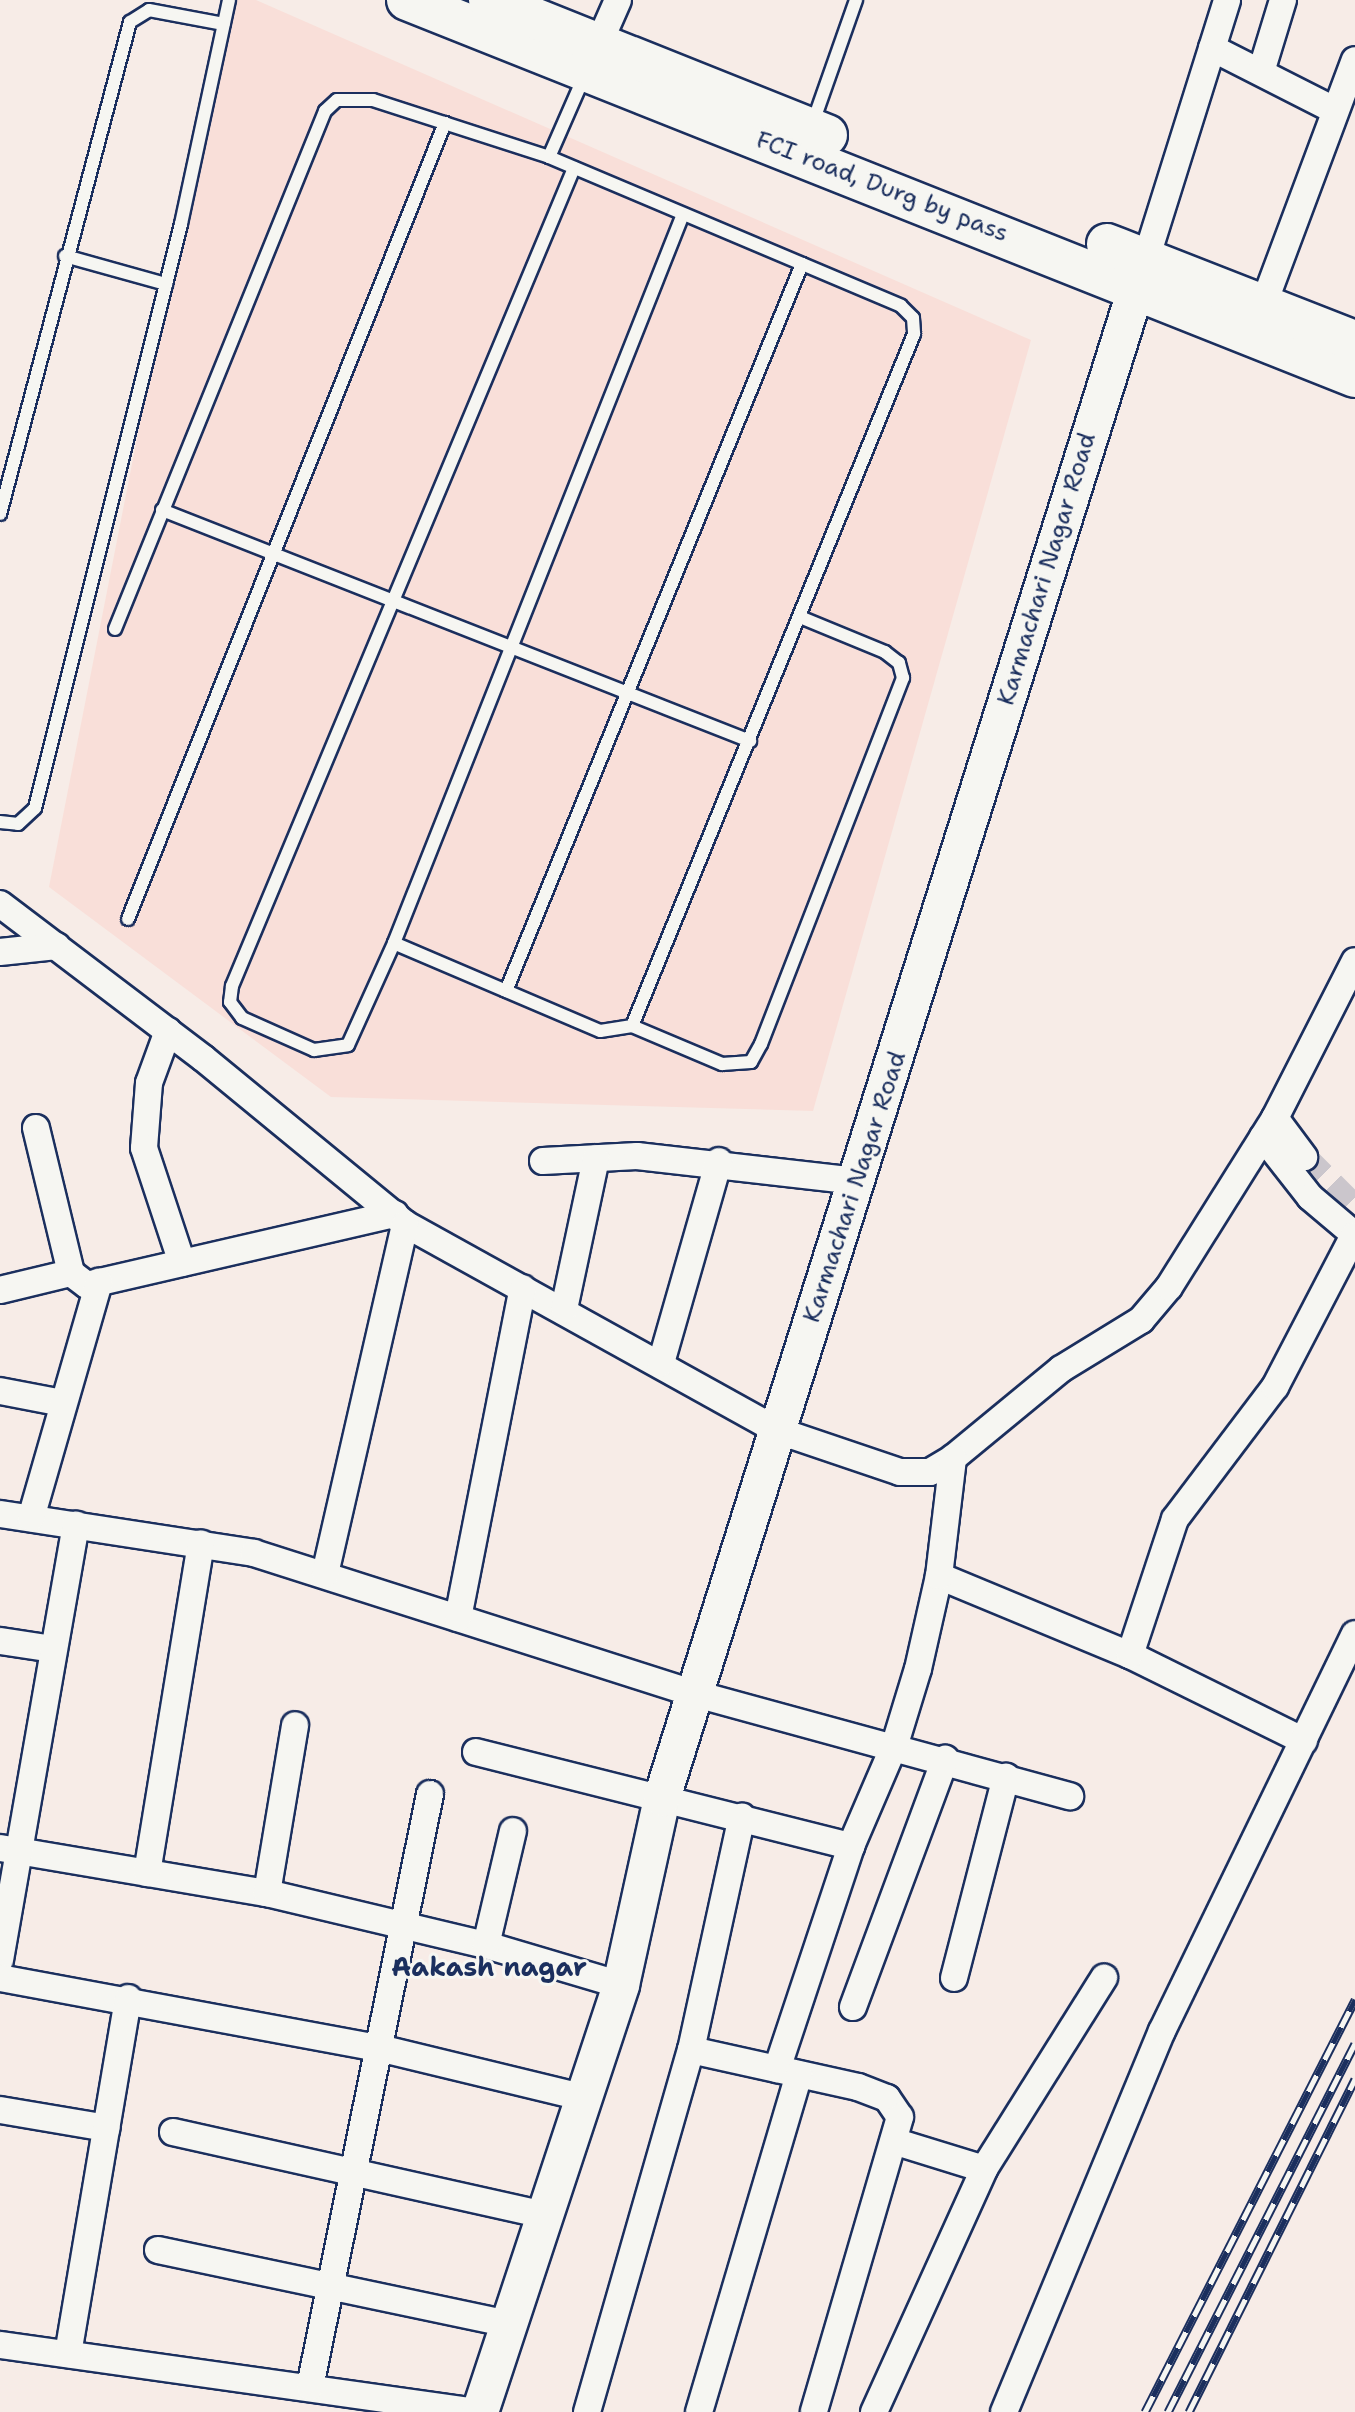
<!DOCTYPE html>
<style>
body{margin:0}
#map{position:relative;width:1355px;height:2412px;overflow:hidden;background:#f7ece7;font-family:"Shantell Sans",sans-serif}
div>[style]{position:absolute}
.built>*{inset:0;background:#f9dfd9}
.street-tunnel>*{height:26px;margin-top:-13px;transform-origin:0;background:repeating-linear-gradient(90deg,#cbc6cc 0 26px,transparent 0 39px)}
.roads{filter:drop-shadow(2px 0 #1b2f5e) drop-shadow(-2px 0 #1b2f5e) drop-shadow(0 2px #1b2f5e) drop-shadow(0 -2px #1b2f5e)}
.lane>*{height:12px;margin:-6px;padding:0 6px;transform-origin:6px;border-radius:6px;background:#f6f6f2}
.street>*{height:26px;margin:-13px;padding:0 13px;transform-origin:13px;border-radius:13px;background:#f6f6f2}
.secondary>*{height:36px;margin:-18px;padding:0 18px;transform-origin:18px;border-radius:18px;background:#f6f6f2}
.primary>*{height:40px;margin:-20px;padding:0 20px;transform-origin:20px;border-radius:20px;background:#f6f6f2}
.rail>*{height:9px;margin-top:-4.5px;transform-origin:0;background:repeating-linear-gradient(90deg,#f6f6f2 0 18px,#1b2f5e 0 36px);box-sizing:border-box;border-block:2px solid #1b2f5e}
span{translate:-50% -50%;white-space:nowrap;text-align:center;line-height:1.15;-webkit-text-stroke:6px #f6f6f2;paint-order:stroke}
.street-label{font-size:24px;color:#1b2f5e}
.neighbourhood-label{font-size:26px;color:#1b2f5e;font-weight:700}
</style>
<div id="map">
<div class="built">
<i style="clip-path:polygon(223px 0,256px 0,1031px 340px,813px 1111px,331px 1097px,49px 887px)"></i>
</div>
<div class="street-tunnel">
<i style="left:1304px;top:1157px;width:72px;rotate:45deg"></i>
</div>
<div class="roads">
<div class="lane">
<i style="left:812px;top:125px;width:133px;rotate:-70.6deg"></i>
<i style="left:549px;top:157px;width:87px;rotate:-66.4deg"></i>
<i style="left:574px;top:168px;width:887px;rotate:112.69deg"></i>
<i style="left:232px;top:986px;width:16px;rotate:97deg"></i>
<i style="left:230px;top:1002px;width:20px;rotate:53deg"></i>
<i style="left:242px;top:1018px;width:79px;rotate:24deg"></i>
<i style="left:314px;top:1050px;width:34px;rotate:-8deg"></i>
<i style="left:348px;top:1045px;width:112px;rotate:-65.7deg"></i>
<i style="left:394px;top:943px;width:784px;rotate:-68.37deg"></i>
<i style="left:65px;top:256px;width:105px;rotate:15.5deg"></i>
<i style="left:162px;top:510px;width:632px;rotate:21.45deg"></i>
<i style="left:0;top:514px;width:509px;rotate:-75.2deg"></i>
<i style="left:130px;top:22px;width:22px;rotate:-32deg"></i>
<i style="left:149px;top:10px;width:76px;rotate:10.6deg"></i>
<i style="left:115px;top:629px;width:559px;rotate:-67.93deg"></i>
<i style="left:325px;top:111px;width:16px;rotate:-43deg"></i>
<i style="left:337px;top:100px;width:36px"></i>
<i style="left:373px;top:100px;width:185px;rotate:17.9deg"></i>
<i style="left:549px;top:157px;width:382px;rotate:22.9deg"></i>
<i style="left:901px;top:306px;width:17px;rotate:45deg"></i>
<i style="left:913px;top:318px;width:16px;rotate:86deg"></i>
<i style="left:914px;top:334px;width:747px;rotate:112.17deg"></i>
<i style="left:632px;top:1026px;width:32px;rotate:171deg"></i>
<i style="left:600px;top:1031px;width:224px;rotate:-156.9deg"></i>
<i style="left:0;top:822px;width:18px;rotate:6deg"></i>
<i style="left:18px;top:824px;width:23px;rotate:-43deg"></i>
<i style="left:35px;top:808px;width:602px;rotate:-75.96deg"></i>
<i style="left:181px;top:224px;width:229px;rotate:-77.9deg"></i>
<i style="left:128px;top:919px;width:857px;rotate:-68.29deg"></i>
<i style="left:506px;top:991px;width:785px;rotate:-67.85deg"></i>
<i style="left:632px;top:1026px;width:98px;rotate:22.9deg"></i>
<i style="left:722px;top:1064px;width:29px;rotate:-4deg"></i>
<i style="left:751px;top:1062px;width:21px;rotate:-61deg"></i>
<i style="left:761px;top:1044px;width:393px;rotate:-68.8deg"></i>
<i style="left:903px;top:678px;width:16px;rotate:-105deg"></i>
<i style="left:899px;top:663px;width:18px;rotate:-142deg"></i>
<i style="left:885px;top:652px;width:92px;rotate:-157.6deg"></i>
</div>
<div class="street">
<i style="left:1212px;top:48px;width:135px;rotate:26.9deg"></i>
<i style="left:593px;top:57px;width:62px;rotate:-66.3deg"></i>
<i style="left:1261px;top:72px;width:75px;rotate:-73deg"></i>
<i style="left:1146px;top:259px;width:271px;rotate:-72.6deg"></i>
<i style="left:1264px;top:303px;width:259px;rotate:-69.5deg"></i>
<i style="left:0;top:904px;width:255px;rotate:37.2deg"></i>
<i style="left:203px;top:1058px;width:261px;rotate:39.4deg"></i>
<i style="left:405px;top:1224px;width:424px;rotate:29deg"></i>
<i style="left:776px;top:1430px;width:131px;rotate:18.7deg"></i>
<i style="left:900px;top:1472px;width:30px"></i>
<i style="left:930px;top:1472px;width:27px;rotate:-31deg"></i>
<i style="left:953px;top:1458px;width:140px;rotate:-39.5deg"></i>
<i style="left:1061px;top:1369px;width:94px;rotate:-31.5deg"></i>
<i style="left:1141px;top:1320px;width:43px;rotate:-49.7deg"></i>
<i style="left:1169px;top:1287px;width:199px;rotate:-57.9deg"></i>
<i style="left:1275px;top:1118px;width:176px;rotate:-63deg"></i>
<i style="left:0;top:952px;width:57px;rotate:-6deg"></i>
<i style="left:168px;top:1031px;width:55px;rotate:110.1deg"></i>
<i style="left:149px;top:1083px;width:65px;rotate:94.4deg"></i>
<i style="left:144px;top:1148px;width:121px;rotate:71.7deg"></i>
<i style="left:1275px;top:1118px;width:49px;rotate:53.4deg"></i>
<i style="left:36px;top:1128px;width:149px;rotate:76.4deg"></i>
<i style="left:71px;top:1273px;width:20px;rotate:37deg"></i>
<i style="left:87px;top:1285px;width:316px;rotate:-13deg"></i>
<i style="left:1263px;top:1137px;width:76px;rotate:51.9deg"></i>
<i style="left:1310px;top:1197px;width:59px;rotate:40.2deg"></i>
<i style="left:543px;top:1161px;width:94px;rotate:-3deg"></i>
<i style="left:637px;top:1156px;width:221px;rotate:6.5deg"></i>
<i style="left:0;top:1290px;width:73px;rotate:-13.5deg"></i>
<i style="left:564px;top:1309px;width:154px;rotate:-78deg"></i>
<i style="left:661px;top:1363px;width:210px;rotate:-74deg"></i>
<i style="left:0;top:1391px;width:64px;rotate:10.8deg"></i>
<i style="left:0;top:1514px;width:257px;rotate:8.7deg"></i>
<i style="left:254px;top:1553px;width:464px;rotate:17.7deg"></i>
<i style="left:696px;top:1694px;width:388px;rotate:15.3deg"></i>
<i style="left:31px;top:1518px;width:246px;rotate:-73.9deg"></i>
<i style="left:325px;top:1574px;width:359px;rotate:-77.1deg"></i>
<i style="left:939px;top:1576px;width:207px;rotate:22.5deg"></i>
<i style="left:1130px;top:1655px;width:194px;rotate:26.3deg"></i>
<i style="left:458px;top:1618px;width:336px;rotate:-78.9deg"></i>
<i style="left:0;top:1641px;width:54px;rotate:8.6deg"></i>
<i style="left:1130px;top:1655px;width:143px;rotate:-71.7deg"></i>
<i style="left:1175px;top:1519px;width:166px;rotate:-52.9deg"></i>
<i style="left:1275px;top:1387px;width:171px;rotate:-62.5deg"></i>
<i style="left:476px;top:1752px;width:387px;rotate:14.1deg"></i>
<i style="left:0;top:1848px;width:271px;rotate:9.6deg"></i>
<i style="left:267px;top:1893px;width:225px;rotate:13.4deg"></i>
<i style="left:486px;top:1945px;width:141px;rotate:16.5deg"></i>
<i style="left:147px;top:1873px;width:334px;rotate:-80.7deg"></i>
<i style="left:267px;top:1893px;width:170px;rotate:-80.5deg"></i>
<i style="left:486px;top:1945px;width:117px;rotate:-76.7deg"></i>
<i style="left:0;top:1960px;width:442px;rotate:-80.1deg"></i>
<i style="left:0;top:1978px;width:385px;rotate:10.5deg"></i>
<i style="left:379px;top:2048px;width:213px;rotate:13.6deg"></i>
<i style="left:954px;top:1978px;width:208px;rotate:-75.5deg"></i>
<i style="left:853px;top:2007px;width:265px;rotate:-69.6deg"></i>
<i style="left:691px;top:2050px;width:171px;rotate:12.5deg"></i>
<i style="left:858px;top:2087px;width:31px;rotate:21deg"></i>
<i style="left:887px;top:2098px;width:23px;rotate:56deg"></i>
<i style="left:900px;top:2117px;width:307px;rotate:106.3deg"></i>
<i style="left:777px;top:2069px;width:235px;rotate:-71.6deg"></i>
<i style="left:851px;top:1846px;width:111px;rotate:-66.7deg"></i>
<i style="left:895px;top:1744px;width:78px;rotate:-73deg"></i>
<i style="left:918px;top:1669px;width:95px;rotate:-77.3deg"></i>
<i style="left:939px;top:1576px;width:119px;rotate:-83.2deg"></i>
<i style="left:0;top:2110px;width:108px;rotate:9.6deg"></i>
<i style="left:173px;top:2132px;width:384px;rotate:12.6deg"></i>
<i style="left:984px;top:2169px;width:226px;rotate:-57.9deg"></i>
<i style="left:158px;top:2250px;width:363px;rotate:11.9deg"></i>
<i style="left:0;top:2345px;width:480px;rotate:8deg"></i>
<i style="left:68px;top:2354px;width:361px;rotate:-80.4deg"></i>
<i style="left:310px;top:2387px;width:605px;rotate:-78.56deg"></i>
<i style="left:587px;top:2412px;width:377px;rotate:-74deg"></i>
<i style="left:691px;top:2050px;width:239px;rotate:-77.7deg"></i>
<i style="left:699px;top:2412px;width:352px;rotate:-73.5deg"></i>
<i style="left:874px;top:2412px;width:267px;rotate:-65.6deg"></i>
<i style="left:984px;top:2169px;width:92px;rotate:-162.9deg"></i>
<i style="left:1004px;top:2412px;width:412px;rotate:-67.5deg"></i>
<i style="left:1162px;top:2031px;width:441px;rotate:-64.1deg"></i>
</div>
<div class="secondary">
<i style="left:480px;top:2412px;width:450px;rotate:-71.7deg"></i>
<i style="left:621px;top:1985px;width:191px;rotate:-77.6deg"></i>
<i style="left:662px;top:1798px;width:1608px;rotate:-72.56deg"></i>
</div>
<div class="primary">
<i style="left:407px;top:0;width:1020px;rotate:21.69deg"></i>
<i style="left:489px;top:0;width:364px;rotate:21.8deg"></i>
<i style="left:1107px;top:244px;width:266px;rotate:21.4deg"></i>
</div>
</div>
<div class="rail">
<i style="left:1145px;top:2412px;width:463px;rotate:-63deg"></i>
<i style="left:1168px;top:2412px;width:413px;rotate:-63.1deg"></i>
<i style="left:1189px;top:2412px;width:372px;rotate:-63.5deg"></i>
</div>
<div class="street-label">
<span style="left:882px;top:187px;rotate:21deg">FCI road, Durg by pass</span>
<span style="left:1047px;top:569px;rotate:-73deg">Karmachari Nagar Road</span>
<span style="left:855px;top:1187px;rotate:-72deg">Karmachari Nagar Road</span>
</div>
<div class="neighbourhood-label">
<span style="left:489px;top:1967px">Aakash nagar</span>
</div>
</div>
